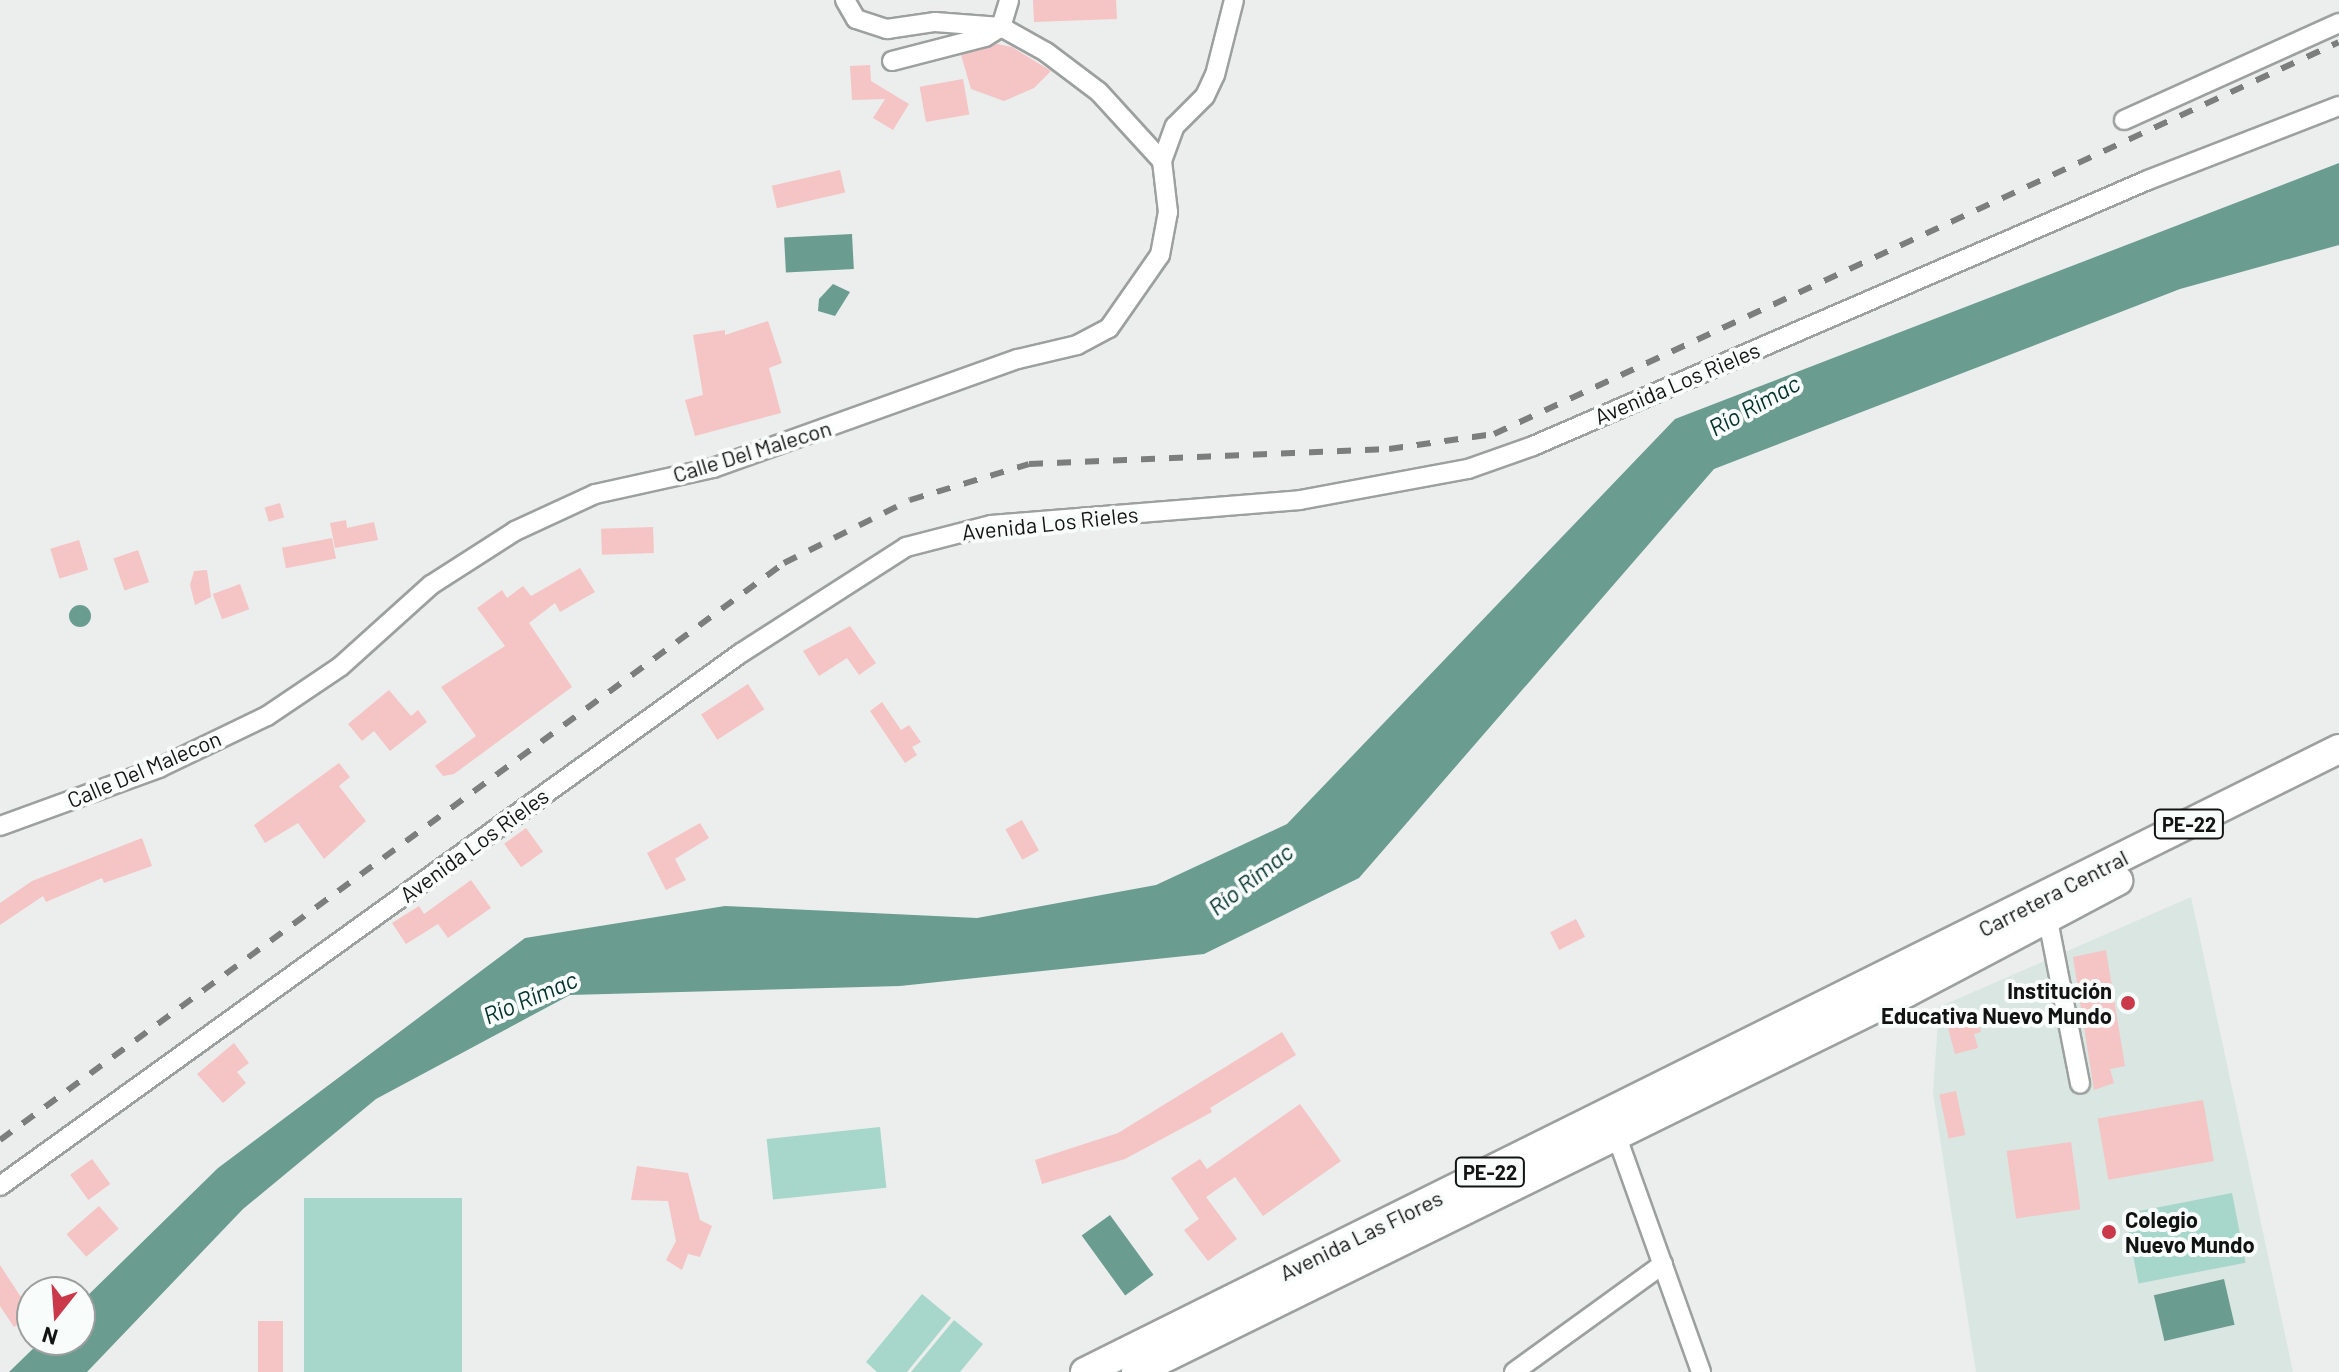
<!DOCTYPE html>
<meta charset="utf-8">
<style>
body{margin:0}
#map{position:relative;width:2339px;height:1372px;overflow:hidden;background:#ebeeed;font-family:Barlow,sans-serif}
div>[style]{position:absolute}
.built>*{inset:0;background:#d9e6e2}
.green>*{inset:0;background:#a7d6ca;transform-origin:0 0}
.water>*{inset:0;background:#6b9c90;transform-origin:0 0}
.round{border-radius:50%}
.building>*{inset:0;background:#f5c4c4;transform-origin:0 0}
.roads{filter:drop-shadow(2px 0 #9ca09f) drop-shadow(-2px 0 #9ca09f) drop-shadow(0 2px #9ca09f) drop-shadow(0 -2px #9ca09f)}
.minor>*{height:18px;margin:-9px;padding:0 9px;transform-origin:9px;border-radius:9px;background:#fff}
.highway>*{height:28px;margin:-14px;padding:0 14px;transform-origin:14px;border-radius:14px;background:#fff}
.rail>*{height:6px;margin-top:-3px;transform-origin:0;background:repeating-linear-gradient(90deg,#7b7e7d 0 14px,transparent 0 28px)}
.dots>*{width:22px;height:22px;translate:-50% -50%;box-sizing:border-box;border:4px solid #f8fcfb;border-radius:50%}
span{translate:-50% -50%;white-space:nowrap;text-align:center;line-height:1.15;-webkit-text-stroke:8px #f8fcfb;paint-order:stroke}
.shield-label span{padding:2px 6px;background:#f8fcfb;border:2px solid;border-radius:6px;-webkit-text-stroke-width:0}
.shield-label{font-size:20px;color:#121413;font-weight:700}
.street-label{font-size:22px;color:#121413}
.poi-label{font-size:22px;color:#121413;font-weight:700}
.right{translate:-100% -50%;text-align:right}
.left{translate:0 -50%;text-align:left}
.water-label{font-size:24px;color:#02332b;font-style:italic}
.north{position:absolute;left:16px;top:1276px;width:80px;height:80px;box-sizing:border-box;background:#f8fcfb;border:2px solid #9c9f9e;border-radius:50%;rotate:197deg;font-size:22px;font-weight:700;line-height:32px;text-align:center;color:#121413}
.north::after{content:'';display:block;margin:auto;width:28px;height:36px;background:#c9394a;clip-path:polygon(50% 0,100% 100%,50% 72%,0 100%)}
</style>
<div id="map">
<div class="built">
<i style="clip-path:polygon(2191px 897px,2293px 1372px,1976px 1372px,1933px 1093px,1939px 1007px)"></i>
</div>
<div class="green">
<i style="left:880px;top:1127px;width:61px;height:114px;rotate:84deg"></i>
<i style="left:2232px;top:1193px;width:71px;height:109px;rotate:79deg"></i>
<i style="left:462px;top:1198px;width:174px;height:158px;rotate:90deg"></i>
<i style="clip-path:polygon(922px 1294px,951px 1318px,907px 1372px,877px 1372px,866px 1362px)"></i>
<i style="clip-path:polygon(954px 1320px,983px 1344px,960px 1372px,911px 1372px)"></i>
</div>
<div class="water">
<i style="clip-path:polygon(2339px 163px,2339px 245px,2180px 289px,1714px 469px,1359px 878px,1204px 954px,900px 986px,570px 995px,376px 1099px,243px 1209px,87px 1372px,9px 1372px,42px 1340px,80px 1340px,80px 1303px,218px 1168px,525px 938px,725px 906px,977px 918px,1156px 885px,1287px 824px,1675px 419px)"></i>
<i style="left:852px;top:234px;width:35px;height:68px;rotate:87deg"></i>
<i style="clip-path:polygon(833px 284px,850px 292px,835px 316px,818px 311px,819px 299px)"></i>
<i class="round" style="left:69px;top:605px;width:22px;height:22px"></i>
<i style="left:1110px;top:1215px;width:74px;height:35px;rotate:54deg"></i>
<i style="left:2224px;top:1279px;width:47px;height:72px;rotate:77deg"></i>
</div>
<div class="building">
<i style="clip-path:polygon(1033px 0,1116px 0,1117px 19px,1034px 22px)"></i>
<i style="clip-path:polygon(997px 44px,1012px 47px,1051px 71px,1034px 88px,1004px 101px,971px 89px,961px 55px)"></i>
<i style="clip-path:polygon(870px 65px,871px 81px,909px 104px,893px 130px,873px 118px,885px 99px,852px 100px,850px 66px)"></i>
<i style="left:963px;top:79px;width:36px;height:44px;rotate:80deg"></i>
<i style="left:840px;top:170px;width:23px;height:70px;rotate:77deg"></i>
<i style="clip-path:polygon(768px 321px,782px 363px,769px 368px,781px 413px,695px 436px,685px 400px,703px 395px,693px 335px,725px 330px,725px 335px)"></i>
<i style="left:280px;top:503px;width:15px;height:16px;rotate:74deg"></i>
<i style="clip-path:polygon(346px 520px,347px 528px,374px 522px,378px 540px,335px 548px,330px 523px)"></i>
<i style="left:653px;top:527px;width:26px;height:52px;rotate:88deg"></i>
<i style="left:332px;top:538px;width:21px;height:51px;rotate:79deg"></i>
<i style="left:79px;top:540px;width:31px;height:30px;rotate:73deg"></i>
<i style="left:138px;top:550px;width:34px;height:26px;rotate:71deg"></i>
<i style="clip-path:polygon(580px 568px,595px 592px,560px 612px,555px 603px,529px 623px,572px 687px,454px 774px,443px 776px,435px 766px,476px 736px,441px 687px,505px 646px,477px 608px,502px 590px,507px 598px,523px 586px,531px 596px)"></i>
<i style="clip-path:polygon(207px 570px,211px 597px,195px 605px,190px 585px,194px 571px)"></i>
<i style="left:240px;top:584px;width:27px;height:29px;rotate:70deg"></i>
<i style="clip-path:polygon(850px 626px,876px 663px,859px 675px,847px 658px,819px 676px,803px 651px)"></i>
<i style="left:748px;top:684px;width:30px;height:56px;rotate:57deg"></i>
<i style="clip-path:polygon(389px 690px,411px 716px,418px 710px,427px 722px,390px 751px,374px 731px,362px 741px,348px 724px)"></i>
<i style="clip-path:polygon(882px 702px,901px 730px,909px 725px,921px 742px,912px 747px,917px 755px,905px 763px,870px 711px)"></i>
<i style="clip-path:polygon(339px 763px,350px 777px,339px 786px,366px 821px,324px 859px,298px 823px,265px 843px,254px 825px)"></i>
<i style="left:1022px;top:820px;width:35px;height:19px;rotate:61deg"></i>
<i style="clip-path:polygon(700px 823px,709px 838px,675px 859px,686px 880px,666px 890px,647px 853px)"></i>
<i style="left:526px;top:828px;width:29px;height:27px;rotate:54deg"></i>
<i style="clip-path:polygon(142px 838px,152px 866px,104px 883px,102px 878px,46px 902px,43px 896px,0 925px,0 903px,32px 881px)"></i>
<i style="clip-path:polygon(471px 880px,491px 908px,448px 938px,438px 924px,406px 944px,392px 923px,419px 906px,424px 914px)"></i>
<i style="left:1576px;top:919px;width:20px;height:29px;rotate:63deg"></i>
<i style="clip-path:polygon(2106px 950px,2125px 1066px,2110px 1069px,2114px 1083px,2094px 1090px,2073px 957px)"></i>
<i style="clip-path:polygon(1975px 1009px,1981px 1032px,1974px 1034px,1978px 1048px,1955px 1054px,1945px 1017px)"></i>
<i style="clip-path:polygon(1282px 1032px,1296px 1055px,1210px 1108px,1212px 1112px,1125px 1159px,1042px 1184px,1035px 1160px,1118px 1133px)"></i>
<i style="clip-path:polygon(234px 1043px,249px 1063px,237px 1072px,246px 1083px,223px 1103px,197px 1074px)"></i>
<i style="left:1956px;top:1091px;width:45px;height:17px;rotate:78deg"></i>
<i style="left:2203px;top:1100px;width:62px;height:107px;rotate:80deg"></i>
<i style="clip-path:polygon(1300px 1104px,1341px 1161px,1263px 1216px,1235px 1177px,1206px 1197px,1237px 1239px,1208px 1261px,1184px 1230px,1199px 1219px,1171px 1178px,1200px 1159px,1207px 1169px)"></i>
<i style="left:2071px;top:1142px;width:68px;height:65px;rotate:82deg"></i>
<i style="left:92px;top:1159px;width:31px;height:27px;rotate:54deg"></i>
<i style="clip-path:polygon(637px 1166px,688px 1173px,700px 1220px,712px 1226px,700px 1257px,688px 1254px,682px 1270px,666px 1260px,676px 1241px,668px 1201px,631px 1200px)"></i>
<i style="left:99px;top:1206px;width:30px;height:43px;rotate:49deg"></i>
<i style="clip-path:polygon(0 1265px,32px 1314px,14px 1327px,0 1306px)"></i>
<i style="left:258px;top:1321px;width:25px;height:51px"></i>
</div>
<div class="roads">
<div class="minor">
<i style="left:845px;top:0;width:22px;rotate:60deg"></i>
<i style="left:856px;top:19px;width:33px;rotate:18deg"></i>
<i style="left:887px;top:29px;width:49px;rotate:-8.3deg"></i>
<i style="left:935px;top:22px;width:66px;rotate:4.3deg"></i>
<i style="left:1001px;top:27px;width:19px;rotate:148deg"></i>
<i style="left:985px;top:37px;width:96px;rotate:165.5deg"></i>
<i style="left:2124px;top:120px;width:236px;rotate:-24.3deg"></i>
<i style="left:1162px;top:161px;width:37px;rotate:-70deg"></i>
<i style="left:1175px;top:126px;width:42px;rotate:-45deg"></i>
<i style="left:1205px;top:96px;width:23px;rotate:-65deg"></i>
<i style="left:1215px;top:75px;width:77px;rotate:-75.8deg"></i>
<i style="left:0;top:826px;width:169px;rotate:-20deg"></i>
<i style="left:159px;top:768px;width:120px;rotate:-25.7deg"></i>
<i style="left:267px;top:716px;width:89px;rotate:-34deg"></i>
<i style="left:341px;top:666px;width:121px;rotate:-42deg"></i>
<i style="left:431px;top:585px;width:100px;rotate:-32.7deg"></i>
<i style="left:515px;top:531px;width:88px;rotate:-24.8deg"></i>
<i style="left:595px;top:494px;width:121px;rotate:-12.4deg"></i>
<i style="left:713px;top:468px;width:324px;rotate:-19.7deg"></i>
<i style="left:1018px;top:359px;width:61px;rotate:-13.3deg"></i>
<i style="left:1077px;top:345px;width:36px;rotate:-28deg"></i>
<i style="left:1109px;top:328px;width:89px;rotate:-55.1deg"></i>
<i style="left:1160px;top:255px;width:44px;rotate:-79.5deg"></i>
<i style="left:1168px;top:212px;width:51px;rotate:-96.7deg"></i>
<i style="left:1162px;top:161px;width:93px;rotate:-132.4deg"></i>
<i style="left:1099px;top:92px;width:66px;rotate:-143deg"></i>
<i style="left:1046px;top:52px;width:51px;rotate:-150.9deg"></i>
<i style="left:1001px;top:27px;width:28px;rotate:-73deg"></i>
<i style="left:2046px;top:910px;width:177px;rotate:78.9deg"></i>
<i style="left:1613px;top:1126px;width:261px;rotate:70.3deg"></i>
<i style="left:0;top:1186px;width:913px;rotate:-35.73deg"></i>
<i style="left:741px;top:653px;width:196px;rotate:-32.7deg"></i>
<i style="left:906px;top:547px;width:88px;rotate:-14.5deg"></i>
<i style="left:991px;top:525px;width:310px;rotate:-4.6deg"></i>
<i style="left:1300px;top:500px;width:171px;rotate:-10.5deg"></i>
<i style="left:1468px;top:469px;width:69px;rotate:-19.5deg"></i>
<i style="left:1533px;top:446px;width:670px;rotate:-23.39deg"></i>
<i style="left:2148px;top:180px;width:205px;rotate:-21.2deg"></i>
<i style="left:1514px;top:1372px;width:184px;rotate:-35.9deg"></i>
</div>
<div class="highway">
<i style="left:1085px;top:1372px;width:1400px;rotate:-26.42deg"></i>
<i style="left:1136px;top:1372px;width:860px;rotate:-26.21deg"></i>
<i style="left:1908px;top:992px;width:238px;rotate:-27.9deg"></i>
</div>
</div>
<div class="rail">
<i style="left:0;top:1140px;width:973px;rotate:-36.35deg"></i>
<i style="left:784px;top:563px;width:141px;rotate:-26.6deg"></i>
<i style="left:910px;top:500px;width:124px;rotate:-16.8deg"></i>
<i style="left:1029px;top:464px;width:360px;rotate:-2.4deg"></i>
<i style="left:1389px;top:449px;width:106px;rotate:-8.1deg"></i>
<i style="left:1494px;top:434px;width:931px;rotate:-24.89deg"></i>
</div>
<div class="dots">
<i style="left:2128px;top:1003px;background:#c9394a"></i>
<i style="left:2109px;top:1232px;background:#c9394a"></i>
</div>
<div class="shield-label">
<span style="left:2189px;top:824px">PE-22</span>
<span style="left:1490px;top:1172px">PE-22</span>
</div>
<div class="street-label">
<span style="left:1677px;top:383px;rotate:-23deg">Avenida Los Rieles</span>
<span style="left:752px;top:451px;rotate:-17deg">Calle Del Malecon</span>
<span style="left:1050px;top:523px;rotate:-6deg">Avenida Los Rieles</span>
<span style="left:144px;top:769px;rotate:-23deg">Calle Del Malecon</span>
<span style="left:474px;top:845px;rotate:-36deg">Avenida Los Rieles</span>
<span style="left:2053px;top:893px;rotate:-27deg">Carretera Central</span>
<span style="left:1361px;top:1235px;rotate:-26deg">Avenida Las Flores</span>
</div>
<div class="poi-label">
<span class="right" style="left:2112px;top:1003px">Institución<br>Educativa Nuevo Mundo</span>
<span class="left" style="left:2125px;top:1232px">Colegio<br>Nuevo Mundo</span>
</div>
<div class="water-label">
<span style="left:1754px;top:405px;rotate:-29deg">Río Rímac</span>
<span style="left:1250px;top:879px;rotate:-38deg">Río Rímac</span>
<span style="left:530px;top:997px;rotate:-23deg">Río Rímac</span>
</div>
<div class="north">N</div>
</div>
